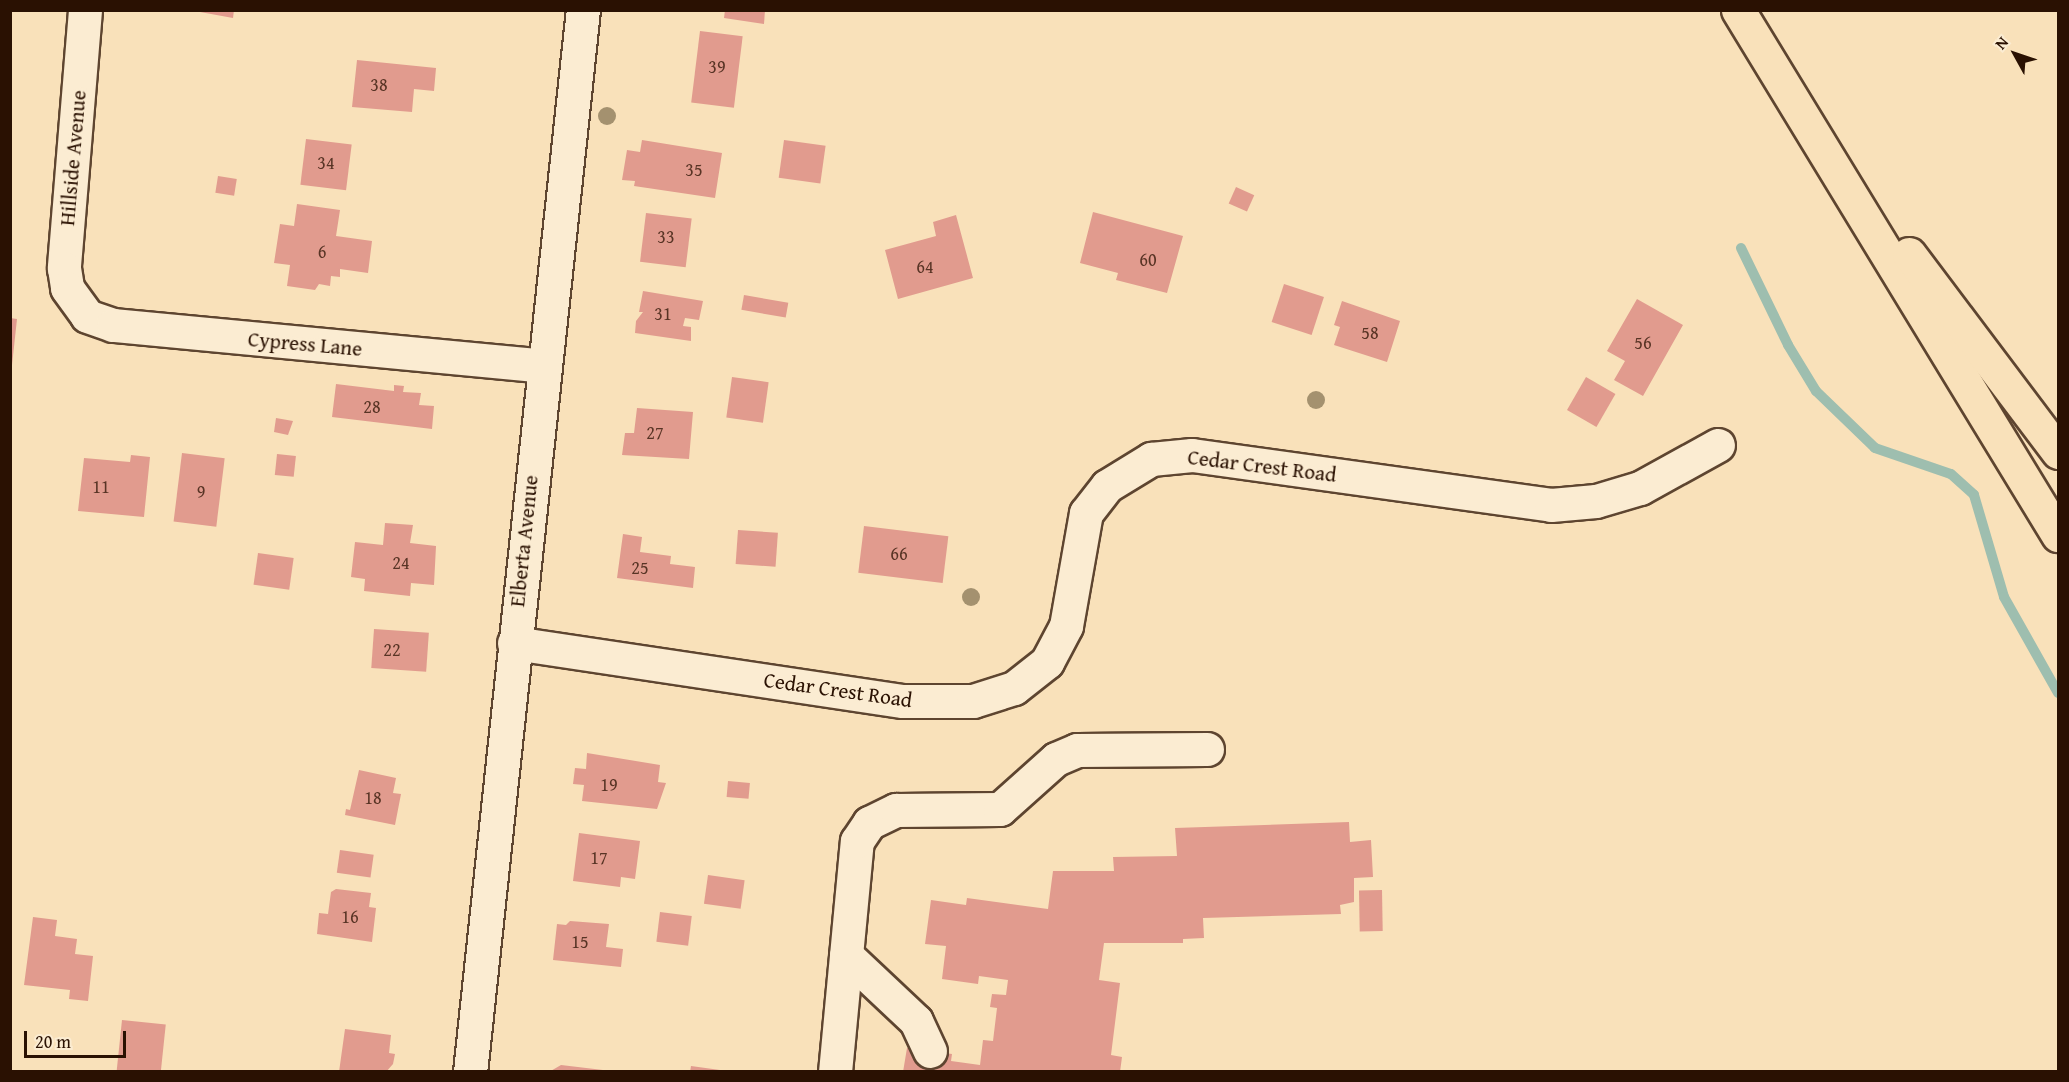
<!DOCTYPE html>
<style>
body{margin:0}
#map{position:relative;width:2069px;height:1082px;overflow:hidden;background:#f9e1ba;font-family:"Gentium Book Plus",serif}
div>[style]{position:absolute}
.stream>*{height:10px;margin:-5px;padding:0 5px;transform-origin:5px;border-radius:5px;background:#9ebeaf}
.building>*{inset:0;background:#e19b8e;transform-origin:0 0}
.roads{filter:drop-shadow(2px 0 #5e4530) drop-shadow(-2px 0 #5e4530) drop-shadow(0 2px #5e4530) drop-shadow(0 -2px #5e4530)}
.minor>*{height:33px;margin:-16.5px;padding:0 16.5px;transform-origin:16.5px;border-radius:16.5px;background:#fbecd2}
.highway>*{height:33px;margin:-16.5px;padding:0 16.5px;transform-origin:16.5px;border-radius:16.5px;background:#f9e1ba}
.trees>*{width:18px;height:18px;margin:-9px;border-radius:50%;background:#a4916f}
span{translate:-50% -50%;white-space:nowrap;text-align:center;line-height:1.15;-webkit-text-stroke:6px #fbecd2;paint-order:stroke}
.number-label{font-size:18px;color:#583425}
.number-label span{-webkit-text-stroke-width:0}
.street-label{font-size:21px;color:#2a1102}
.frame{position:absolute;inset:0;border:12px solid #2a1102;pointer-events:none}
.north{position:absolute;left:1985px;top:24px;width:60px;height:60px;-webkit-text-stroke:4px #fbecd2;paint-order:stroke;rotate:310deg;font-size:16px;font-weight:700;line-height:24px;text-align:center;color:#2a1102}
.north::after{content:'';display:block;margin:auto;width:21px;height:27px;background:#2a1102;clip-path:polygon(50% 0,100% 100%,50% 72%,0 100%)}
.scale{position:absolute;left:24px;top:1031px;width:102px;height:27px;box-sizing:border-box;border:3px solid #2a1102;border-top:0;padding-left:8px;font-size:18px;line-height:21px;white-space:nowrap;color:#2a1102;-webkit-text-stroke:4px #fbecd2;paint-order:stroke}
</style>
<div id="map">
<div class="stream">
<i style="left:1741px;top:248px;width:108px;rotate:64.1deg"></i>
<i style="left:1788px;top:345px;width:54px;rotate:58.7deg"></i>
<i style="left:1816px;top:391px;width:82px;rotate:44deg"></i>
<i style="left:1875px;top:448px;width:80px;rotate:18.9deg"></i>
<i style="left:1951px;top:474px;width:31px;rotate:42deg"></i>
<i style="left:1974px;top:495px;width:106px;rotate:73.6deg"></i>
<i style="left:2004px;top:597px;width:110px;rotate:60.6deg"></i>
</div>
<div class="building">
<i style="clip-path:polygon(189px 10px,234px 10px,233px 18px)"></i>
<i style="clip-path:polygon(725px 10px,765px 10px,764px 24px,724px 18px)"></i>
<i style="left:700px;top:31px;width:43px;height:72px;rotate:7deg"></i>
<i style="clip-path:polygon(357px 60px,436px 68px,434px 91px,414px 89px,412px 112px,352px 107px)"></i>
<i style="left:306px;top:139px;width:46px;height:46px;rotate:7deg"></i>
<i style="clip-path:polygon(642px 140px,722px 153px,715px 198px,634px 186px,635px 181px,622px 180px,627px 150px,640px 152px)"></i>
<i style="left:784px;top:140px;width:42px;height:38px;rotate:8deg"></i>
<i style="left:218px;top:176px;width:19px;height:17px;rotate:9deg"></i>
<i style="left:1236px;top:187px;width:20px;height:18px;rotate:24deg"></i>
<i style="clip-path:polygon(297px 204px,340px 210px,336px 236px,372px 241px,368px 273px,340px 269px,340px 277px,331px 276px,330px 286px,319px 284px,315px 290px,287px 286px,290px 265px,274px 263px,280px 224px,294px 226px)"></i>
<i style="clip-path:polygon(1093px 212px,1183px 236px,1167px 293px,1116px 280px,1118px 273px,1080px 263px)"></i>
<i style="left:646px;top:213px;width:46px;height:49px;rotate:7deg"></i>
<i style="clip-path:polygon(956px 215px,973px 278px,898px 299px,885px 250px,936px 236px,933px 222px)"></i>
<i style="left:1284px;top:284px;width:42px;height:40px;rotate:18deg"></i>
<i style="clip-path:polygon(643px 291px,703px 301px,699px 320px,685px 318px,683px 326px,691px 327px,691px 341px,635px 333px,636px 321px,643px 312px,639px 312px)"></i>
<i style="left:744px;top:295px;width:45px;height:15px;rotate:10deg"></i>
<i style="clip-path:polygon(1637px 299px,1683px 325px,1643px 396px,1614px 380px,1625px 361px,1607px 351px)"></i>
<i style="clip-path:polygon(1342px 301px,1400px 321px,1387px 362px,1334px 345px,1340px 327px,1334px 325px)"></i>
<i style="clip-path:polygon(10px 318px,17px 319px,12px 365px,10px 365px)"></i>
<i style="left:732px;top:377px;width:37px;height:41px;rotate:8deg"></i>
<i style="left:1586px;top:377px;width:34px;height:38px;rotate:30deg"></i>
<i style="clip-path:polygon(336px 384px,394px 391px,394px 385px,404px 386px,403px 392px,421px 393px,419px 405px,434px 406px,432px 429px,332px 417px)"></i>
<i style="clip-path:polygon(637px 408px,693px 412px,689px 459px,622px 455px,625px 433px,634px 433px)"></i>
<i style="clip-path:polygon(276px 418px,293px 421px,288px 435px,274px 432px)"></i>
<i style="left:182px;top:453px;width:43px;height:69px;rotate:7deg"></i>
<i style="left:277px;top:454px;width:19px;height:21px;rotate:6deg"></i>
<i style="clip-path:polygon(131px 455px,150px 457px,144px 517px,78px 511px,84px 458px,130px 462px)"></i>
<i style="clip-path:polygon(385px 523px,413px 525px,410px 543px,436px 546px,434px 585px,411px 583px,410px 596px,364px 591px,365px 579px,351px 577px,355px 542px,383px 545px)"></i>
<i style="left:864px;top:526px;width:85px;height:47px;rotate:7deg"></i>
<i style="left:738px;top:530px;width:40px;height:34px;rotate:4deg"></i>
<i style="clip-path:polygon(623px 534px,642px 537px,640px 552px,671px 556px,670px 564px,695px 567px,693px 588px,617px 578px)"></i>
<i style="left:258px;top:553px;width:36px;height:32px;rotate:8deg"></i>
<i style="left:374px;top:629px;width:55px;height:39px;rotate:4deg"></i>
<i style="clip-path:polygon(587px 753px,660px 765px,658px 782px,666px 783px,657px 809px,582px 801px,584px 785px,573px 784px,575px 768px,586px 769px)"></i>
<i style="clip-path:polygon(359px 770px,396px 778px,393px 793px,401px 794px,395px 825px,345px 815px,346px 809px,350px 810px)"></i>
<i style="left:728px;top:781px;width:22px;height:16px;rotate:5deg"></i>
<i style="clip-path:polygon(1349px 822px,1350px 842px,1371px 840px,1373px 877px,1354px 878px,1354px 902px,1340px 905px,1341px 914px,1203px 918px,1204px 938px,1183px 939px,1183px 943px,1104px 943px,1099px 980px,1120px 983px,1111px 1055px,1122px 1057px,1120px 1072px,903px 1072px,907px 1048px,952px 1054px,951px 1061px,980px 1065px,983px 1040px,993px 1041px,997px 1008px,990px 1007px,992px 994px,1006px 995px,1008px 980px,979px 976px,978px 984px,942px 979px,946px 946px,925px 944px,931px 900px,966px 905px,967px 898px,1048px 909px,1053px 871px,1114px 871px,1113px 857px,1177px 856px,1175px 828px)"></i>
<i style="clip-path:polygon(579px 833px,640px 841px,635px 879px,621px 877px,620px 887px,573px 881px)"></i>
<i style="left:340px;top:850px;width:34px;height:23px;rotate:8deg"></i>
<i style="left:708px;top:875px;width:37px;height:29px;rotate:8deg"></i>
<i style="clip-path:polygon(336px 889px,371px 893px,369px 907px,376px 908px,372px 942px,317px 934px,319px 913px,328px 914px,331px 892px)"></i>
<i style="left:1382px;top:890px;width:41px;height:23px;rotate:89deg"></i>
<i style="left:660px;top:912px;width:32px;height:30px;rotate:7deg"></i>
<i style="clip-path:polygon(33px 917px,57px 920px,55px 936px,77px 939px,75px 954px,93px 956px,88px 1001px,69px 999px,70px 990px,24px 985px)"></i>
<i style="clip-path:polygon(570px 921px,609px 924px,606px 947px,623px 949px,621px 967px,553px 960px,557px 924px,566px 925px)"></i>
<i style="left:122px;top:1020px;width:44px;height:52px;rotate:6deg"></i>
<i style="clip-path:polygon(345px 1029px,391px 1035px,389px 1053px,395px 1054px,393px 1064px,386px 1072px,339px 1072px)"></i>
<i style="clip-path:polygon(561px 1065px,603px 1070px,603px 1072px,549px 1072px)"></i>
<i style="clip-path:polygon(691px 1066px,720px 1070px,720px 1072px,690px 1072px)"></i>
</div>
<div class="roads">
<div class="minor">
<i style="left:85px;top:10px;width:259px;rotate:94.7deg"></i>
<i style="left:64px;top:268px;width:20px;rotate:81deg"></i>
<i style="left:67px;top:288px;width:34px;rotate:54deg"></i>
<i style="left:87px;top:316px;width:28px;rotate:19deg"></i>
<i style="left:113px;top:325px;width:432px;rotate:5.4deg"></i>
<i style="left:514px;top:643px;width:393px;rotate:8.5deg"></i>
<i style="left:903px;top:701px;width:70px"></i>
<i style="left:973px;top:701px;width:43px;rotate:-17.6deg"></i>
<i style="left:1014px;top:688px;width:42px;rotate:-38.2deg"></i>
<i style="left:1047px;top:662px;width:41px;rotate:-62.2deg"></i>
<i style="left:1066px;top:626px;width:115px;rotate:-80deg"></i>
<i style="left:1086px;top:513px;width:34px;rotate:-52deg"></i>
<i style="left:1107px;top:486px;width:52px;rotate:-31.5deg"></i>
<i style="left:1151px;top:459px;width:41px;rotate:-5.6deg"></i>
<i style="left:1192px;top:455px;width:362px;rotate:7.9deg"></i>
<i style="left:1551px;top:505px;width:45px;rotate:-5.1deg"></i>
<i style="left:1596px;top:501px;width:46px;rotate:-16.5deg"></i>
<i style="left:1640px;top:488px;width:89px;rotate:-28.9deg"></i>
<i style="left:846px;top:955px;width:96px;rotate:43.3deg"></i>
<i style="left:916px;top:1021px;width:33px;rotate:65deg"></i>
<i style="left:470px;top:1072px;width:1068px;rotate:-83.93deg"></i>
<i style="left:835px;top:1072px;width:232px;rotate:-84.6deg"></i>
<i style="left:857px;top:841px;width:22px;rotate:-56deg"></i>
<i style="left:869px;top:823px;width:30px;rotate:-26deg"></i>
<i style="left:896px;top:810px;width:104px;rotate:-0.6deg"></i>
<i style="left:1000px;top:809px;width:75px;rotate:-41.8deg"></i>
<i style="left:1056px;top:759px;width:23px;rotate:-23deg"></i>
<i style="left:1077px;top:750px;width:130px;rotate:-0.4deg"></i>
</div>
<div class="highway">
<i style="left:1738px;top:10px;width:615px;rotate:58.64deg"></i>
<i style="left:1909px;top:254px;width:248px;rotate:53deg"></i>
</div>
</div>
<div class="trees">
<i style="left:607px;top:116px"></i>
<i style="left:1316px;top:400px"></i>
<i style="left:971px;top:597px"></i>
</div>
<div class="number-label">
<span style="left:717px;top:67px">39</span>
<span style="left:379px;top:85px">38</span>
<span style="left:326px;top:163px">34</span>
<span style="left:694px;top:170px">35</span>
<span style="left:666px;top:237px">33</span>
<span style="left:322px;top:252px">6</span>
<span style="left:1148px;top:260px">60</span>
<span style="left:925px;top:267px">64</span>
<span style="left:663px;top:314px">31</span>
<span style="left:1370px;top:333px">58</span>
<span style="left:1643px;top:343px">56</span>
<span style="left:372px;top:407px">28</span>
<span style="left:655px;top:433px">27</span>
<span style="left:101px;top:487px">11</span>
<span style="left:201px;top:492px">9</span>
<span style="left:899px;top:554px">66</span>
<span style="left:401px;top:563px">24</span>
<span style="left:640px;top:568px">25</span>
<span style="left:392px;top:650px">22</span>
<span style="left:609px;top:785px">19</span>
<span style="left:373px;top:798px">18</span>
<span style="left:599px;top:858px">17</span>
<span style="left:350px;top:917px">16</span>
<span style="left:580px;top:942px">15</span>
</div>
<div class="street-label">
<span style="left:73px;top:158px;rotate:-85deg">Hillside Avenue</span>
<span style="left:305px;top:344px;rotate:5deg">Cypress Lane</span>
<span style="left:1262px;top:466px;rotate:7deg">Cedar Crest Road</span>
<span style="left:524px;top:541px;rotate:-84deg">Elberta Avenue</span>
<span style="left:838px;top:690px;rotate:8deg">Cedar Crest Road</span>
</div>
<div class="frame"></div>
<div class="north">N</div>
<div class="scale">20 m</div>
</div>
